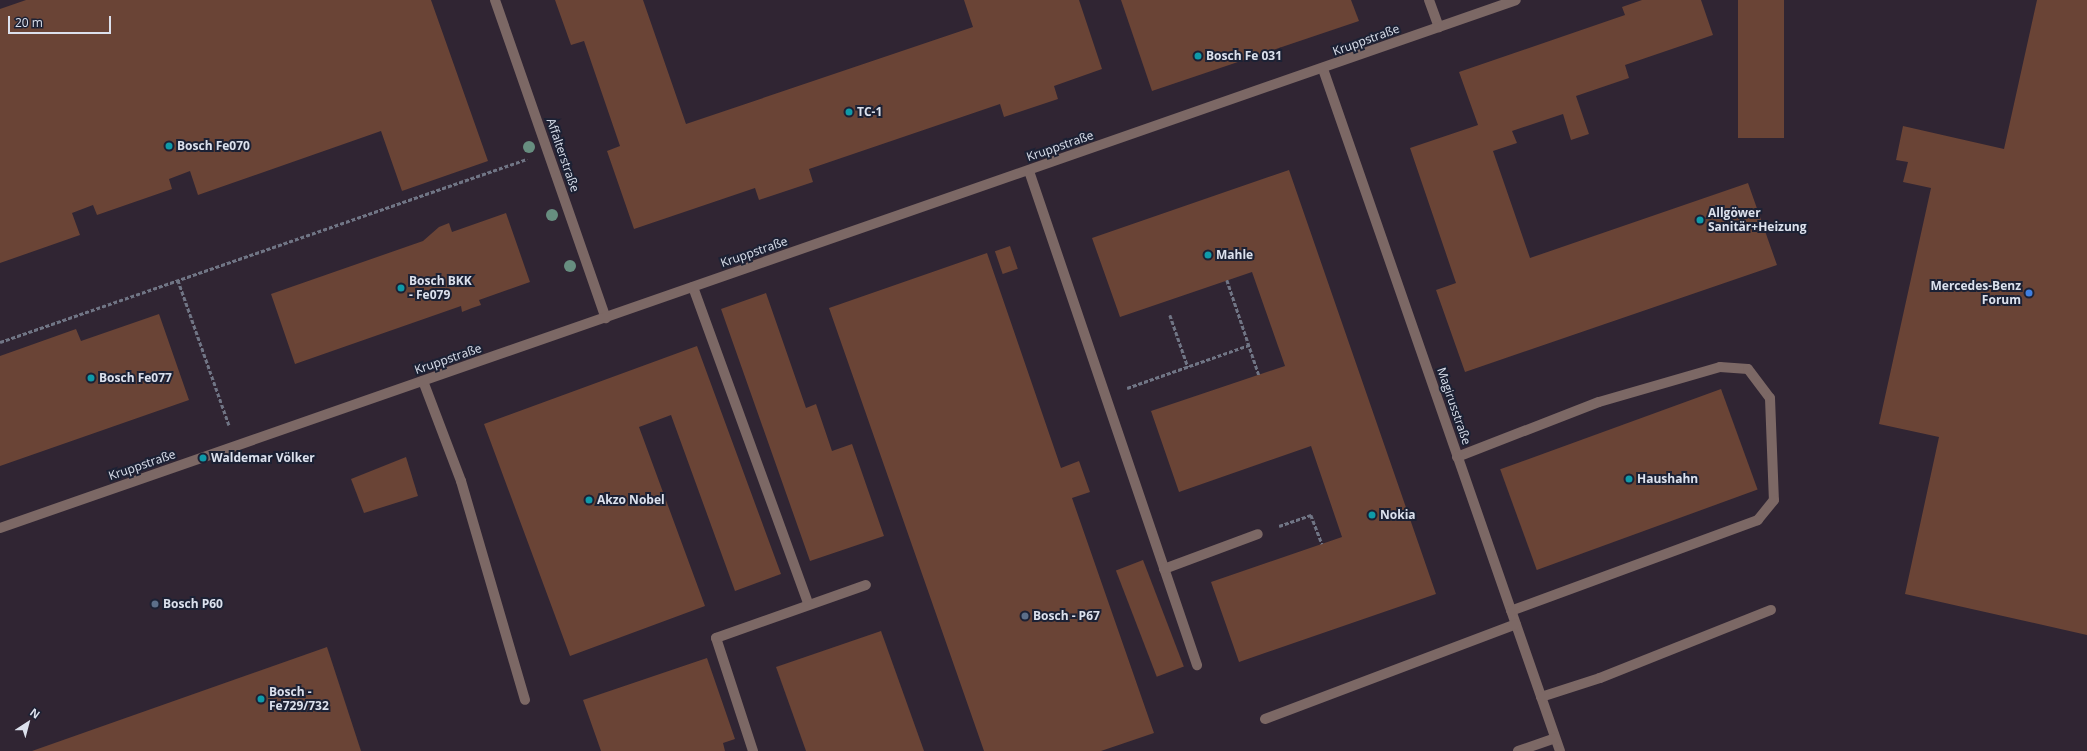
<!DOCTYPE html>
<meta charset="utf-8">
<style>
body{margin:0}
#map{position:relative;width:2087px;height:751px;overflow:hidden;background:#1c2134;font-family:"Open Sans",sans-serif}
div>[style]{position:absolute}
.industrial>*{inset:0;background:#302533;transform-origin:0 0}
.building>*{inset:0;background:#6a4436;transform-origin:0 0}
.path>*{height:2.5px;margin-top:-1.25px;transform-origin:0;background:repeating-linear-gradient(90deg,#707585 0 4px,transparent 0 6px)}
.minor>*{height:10px;margin:-5px;padding:0 5px;transform-origin:5px;border-radius:5px;background:#7c6865}
.trees>*{width:12px;height:12px;margin:-6px;border-radius:50%;background:#678e80}
.dots>*{width:11px;height:11px;translate:-50% -50%;box-sizing:border-box;border:2px solid #1c2134;border-radius:50%}
span{translate:-50% -50%;white-space:nowrap;text-align:center;line-height:1.15;-webkit-text-stroke:4px #1c2134;paint-order:stroke}
.street-label{font-size:12px;color:#dce1ed}
.poi-label{font-size:12px;color:#dce1ed;font-weight:700}
.left{translate:0 -50%;text-align:left}
.right{translate:-100% -50%;text-align:right}
.north{position:absolute;left:8px;top:703px;width:40px;height:40px;-webkit-text-stroke:3px #1c2134;paint-order:stroke;rotate:36deg;font-size:11px;font-weight:700;line-height:16px;text-align:center;color:#dce1ed}
.north::after{content:'';display:block;margin:auto;width:14px;height:18px;background:#dce1ed;clip-path:polygon(50% 0,100% 100%,50% 72%,0 100%)}
.scale{position:absolute;left:8px;top:16px;width:103px;height:18px;box-sizing:border-box;border:2px solid #dce1ed;border-top:0;padding-left:5px;font-size:12px;line-height:14px;white-space:nowrap;color:#dce1ed;-webkit-text-stroke:3px #1c2134;paint-order:stroke}
</style>
<div id="map">
<div class="industrial">
<i style="left:0;top:0;width:2087px;height:751px"></i>
</div>
<div class="building">
<i style="clip-path:polygon(26px 0,431px 0,488px 161px,402px 191px,381px 131px,198px 195px,190px 171px,169px 179px,172px 189px,97px 215px,93px 205px,72px 213px,80px 235px,0 263px,0 9px)"></i>
<i style="clip-path:polygon(555px 0,643px 0,686px 124px,973px 27px,964px 0,1079px 0,1102px 69px,1054px 86px,1058px 99px,1004px 117px,1000px 104px,809px 169px,813px 182px,759px 200px,755px 188px,634px 229px,607px 151px,620px 146px,584px 41px,571px 45px)"></i>
<i style="clip-path:polygon(1121px 0,1351px 0,1359px 21px,1152px 91px)"></i>
<i style="clip-path:polygon(1642px 0,1701px 0,1713px 35px,1625px 65px,1629px 78px,1576px 96px,1589px 134px,1571px 140px,1563px 114px,1512px 131px,1517px 143px,1493px 151px,1530px 258px,1748px 183px,1777px 265px,1465px 372px,1436px 290px,1456px 283px,1410px 148px,1478px 125px,1459px 72px,1625px 15px,1622px 7px)"></i>
<i style="left:1738px;top:0;width:46px;height:138px"></i>
<i style="clip-path:polygon(2037px 0,2087px 0,2087px 635px,1905px 594px,1939px 437px,1879px 424px,1931px 188px,1903px 182px,1908px 162px,1896px 160px,1903px 126px,2004px 149px)"></i>
<i style="clip-path:polygon(1289px 170px,1436px 594px,1239px 662px,1211px 582px,1342px 537px,1311px 446px,1179px 492px,1151px 411px,1285px 366px,1252px 272px,1120px 317px,1092px 238px)"></i>
<i style="clip-path:polygon(506px 213px,530px 282px,479px 300px,481px 305px,472px 308px,462px 312px,461px 306px,295px 364px,271px 294px,423px 241px,439px 227px,449px 223px,452px 232px)"></i>
<i style="left:1010px;top:246px;width:24px;height:16px;rotate:71deg"></i>
<i style="clip-path:polygon(987px 253px,1061px 468px,1079px 461px,1090px 492px,1072px 498px,1154px 733px,1101px 751px,984px 751px,829px 308px)"></i>
<i style="clip-path:polygon(766px 293px,806px 408px,816px 404px,832px 451px,852px 444px,884px 536px,810px 561px,721px 309px)"></i>
<i style="clip-path:polygon(159px 314px,189px 400px,0 466px,0 356px,76px 329px,81px 341px)"></i>
<i style="clip-path:polygon(697px 346px,781px 574px,735px 591px,671px 415px,639px 427px,705px 606px,570px 656px,484px 424px)"></i>
<i style="left:1721px;top:389px;width:107px;height:235px;rotate:70deg"></i>
<i style="clip-path:polygon(406px 457px,418px 496px,364px 513px,351px 479px)"></i>
<i style="left:1143px;top:560px;width:114px;height:29px;rotate:69deg"></i>
<i style="clip-path:polygon(881px 631px,924px 751px,806px 751px,776px 667px)"></i>
<i style="clip-path:polygon(327px 647px,361px 751px,32px 751px)"></i>
<i style="clip-path:polygon(707px 658px,735px 739px,723px 743px,725px 751px,601px 751px,583px 700px)"></i>
</div>
<div class="path">
<i style="left:178px;top:280px;width:154px;rotate:70.6deg"></i>
<i style="left:1227px;top:280px;width:100px;rotate:71.4deg"></i>
<i style="left:1170px;top:315px;width:55px;rotate:70.9deg"></i>
<i style="left:0;top:342px;width:558px;rotate:-19.15deg"></i>
<i style="left:1127px;top:388px;width:129px;rotate:-19.4deg"></i>
<i style="left:1279px;top:526px;width:34px;rotate:-19deg"></i>
<i style="left:1311px;top:515px;width:31px;rotate:69deg"></i>
</div>
<div class="minor">
<i style="left:495px;top:0;width:337px;rotate:70.8deg"></i>
<i style="left:1429px;top:0;width:29px;rotate:70deg"></i>
<i style="left:1323px;top:69px;width:722px;rotate:70.84deg"></i>
<i style="left:1029px;top:171px;width:522px;rotate:71.22deg"></i>
<i style="left:693px;top:287px;width:338px;rotate:70deg"></i>
<i style="left:423px;top:381px;width:107px;rotate:69.2deg"></i>
<i style="left:461px;top:481px;width:228px;rotate:73.7deg"></i>
<i style="left:1457px;top:457px;width:152px;rotate:-21.2deg"></i>
<i style="left:1599px;top:402px;width:126px;rotate:-16.1deg"></i>
<i style="left:1720px;top:367px;width:28px;rotate:4deg"></i>
<i style="left:1748px;top:369px;width:36px;rotate:53deg"></i>
<i style="left:1770px;top:398px;width:102px;rotate:87.8deg"></i>
<i style="left:1774px;top:500px;width:26px;rotate:129deg"></i>
<i style="left:1758px;top:520px;width:263px;rotate:159.8deg"></i>
<i style="left:0;top:528px;width:1605px;rotate:-19.2deg"></i>
<i style="left:1164px;top:569px;width:100px;rotate:-20.4deg"></i>
<i style="left:1541px;top:697px;width:62px;rotate:-17.9deg"></i>
<i style="left:1600px;top:678px;width:184px;rotate:-21.7deg"></i>
<i style="left:1265px;top:719px;width:268px;rotate:-20.7deg"></i>
<i style="left:753px;top:751px;width:119px;rotate:-108.1deg"></i>
<i style="left:716px;top:638px;width:159px;rotate:-19.5deg"></i>
<i style="left:1518px;top:751px;width:39px;rotate:-19deg"></i>
</div>
<div class="trees">
<i style="left:529px;top:147px"></i>
<i style="left:552px;top:215px"></i>
<i style="left:570px;top:266px"></i>
</div>
<div class="dots">
<i style="left:1198px;top:56px;background:#0f9aa8"></i>
<i style="left:849px;top:112px;background:#0f9aa8"></i>
<i style="left:169px;top:146px;background:#0f9aa8"></i>
<i style="left:1700px;top:220px;background:#0f9aa8"></i>
<i style="left:1208px;top:255px;background:#0f9aa8"></i>
<i style="left:401px;top:288px;background:#0f9aa8"></i>
<i style="left:2029px;top:293px;background:#3f7fe0"></i>
<i style="left:91px;top:378px;background:#0f9aa8"></i>
<i style="left:203px;top:458px;background:#0f9aa8"></i>
<i style="left:1629px;top:479px;background:#0f9aa8"></i>
<i style="left:589px;top:500px;background:#0f9aa8"></i>
<i style="left:1372px;top:515px;background:#0f9aa8"></i>
<i style="left:155px;top:604px;background:#5c6f8a"></i>
<i style="left:1025px;top:616px;background:#5c6f8a"></i>
<i style="left:261px;top:699px;background:#0f9aa8"></i>
</div>
<div class="street-label">
<span style="left:1366px;top:40px;rotate:-20deg">Kruppstraße</span>
<span style="left:1060px;top:146px;rotate:-19deg">Kruppstraße</span>
<span style="left:563px;top:155px;rotate:71deg">Affalterstraße</span>
<span style="left:754px;top:252px;rotate:-19deg">Kruppstraße</span>
<span style="left:448px;top:359px;rotate:-19deg">Kruppstraße</span>
<span style="left:1454px;top:406px;rotate:71deg">Magirusstraße</span>
<span style="left:142px;top:465px;rotate:-19deg">Kruppstraße</span>
</div>
<div class="poi-label">
<span class="left" style="left:1206px;top:56px">Bosch Fe 031</span>
<span class="left" style="left:857px;top:112px">TC-1</span>
<span class="left" style="left:177px;top:146px">Bosch Fe070</span>
<span class="left" style="left:1708px;top:220px">Allgöwer<br>Sanitär+Heizung</span>
<span class="left" style="left:1216px;top:255px">Mahle</span>
<span class="left" style="left:409px;top:288px">Bosch BKK<br>- Fe079</span>
<span class="right" style="left:2021px;top:293px">Mercedes-Benz<br>Forum</span>
<span class="left" style="left:99px;top:378px">Bosch Fe077</span>
<span class="left" style="left:211px;top:458px">Waldemar Völker</span>
<span class="left" style="left:1637px;top:479px">Haushahn</span>
<span class="left" style="left:597px;top:500px">Akzo Nobel</span>
<span class="left" style="left:1380px;top:515px">Nokia</span>
<span class="left" style="left:163px;top:604px">Bosch P60</span>
<span class="left" style="left:1033px;top:616px">Bosch - P67</span>
<span class="left" style="left:269px;top:699px">Bosch -<br>Fe729/732</span>
</div>
<div class="north">N</div>
<div class="scale">20 m</div>
</div>
